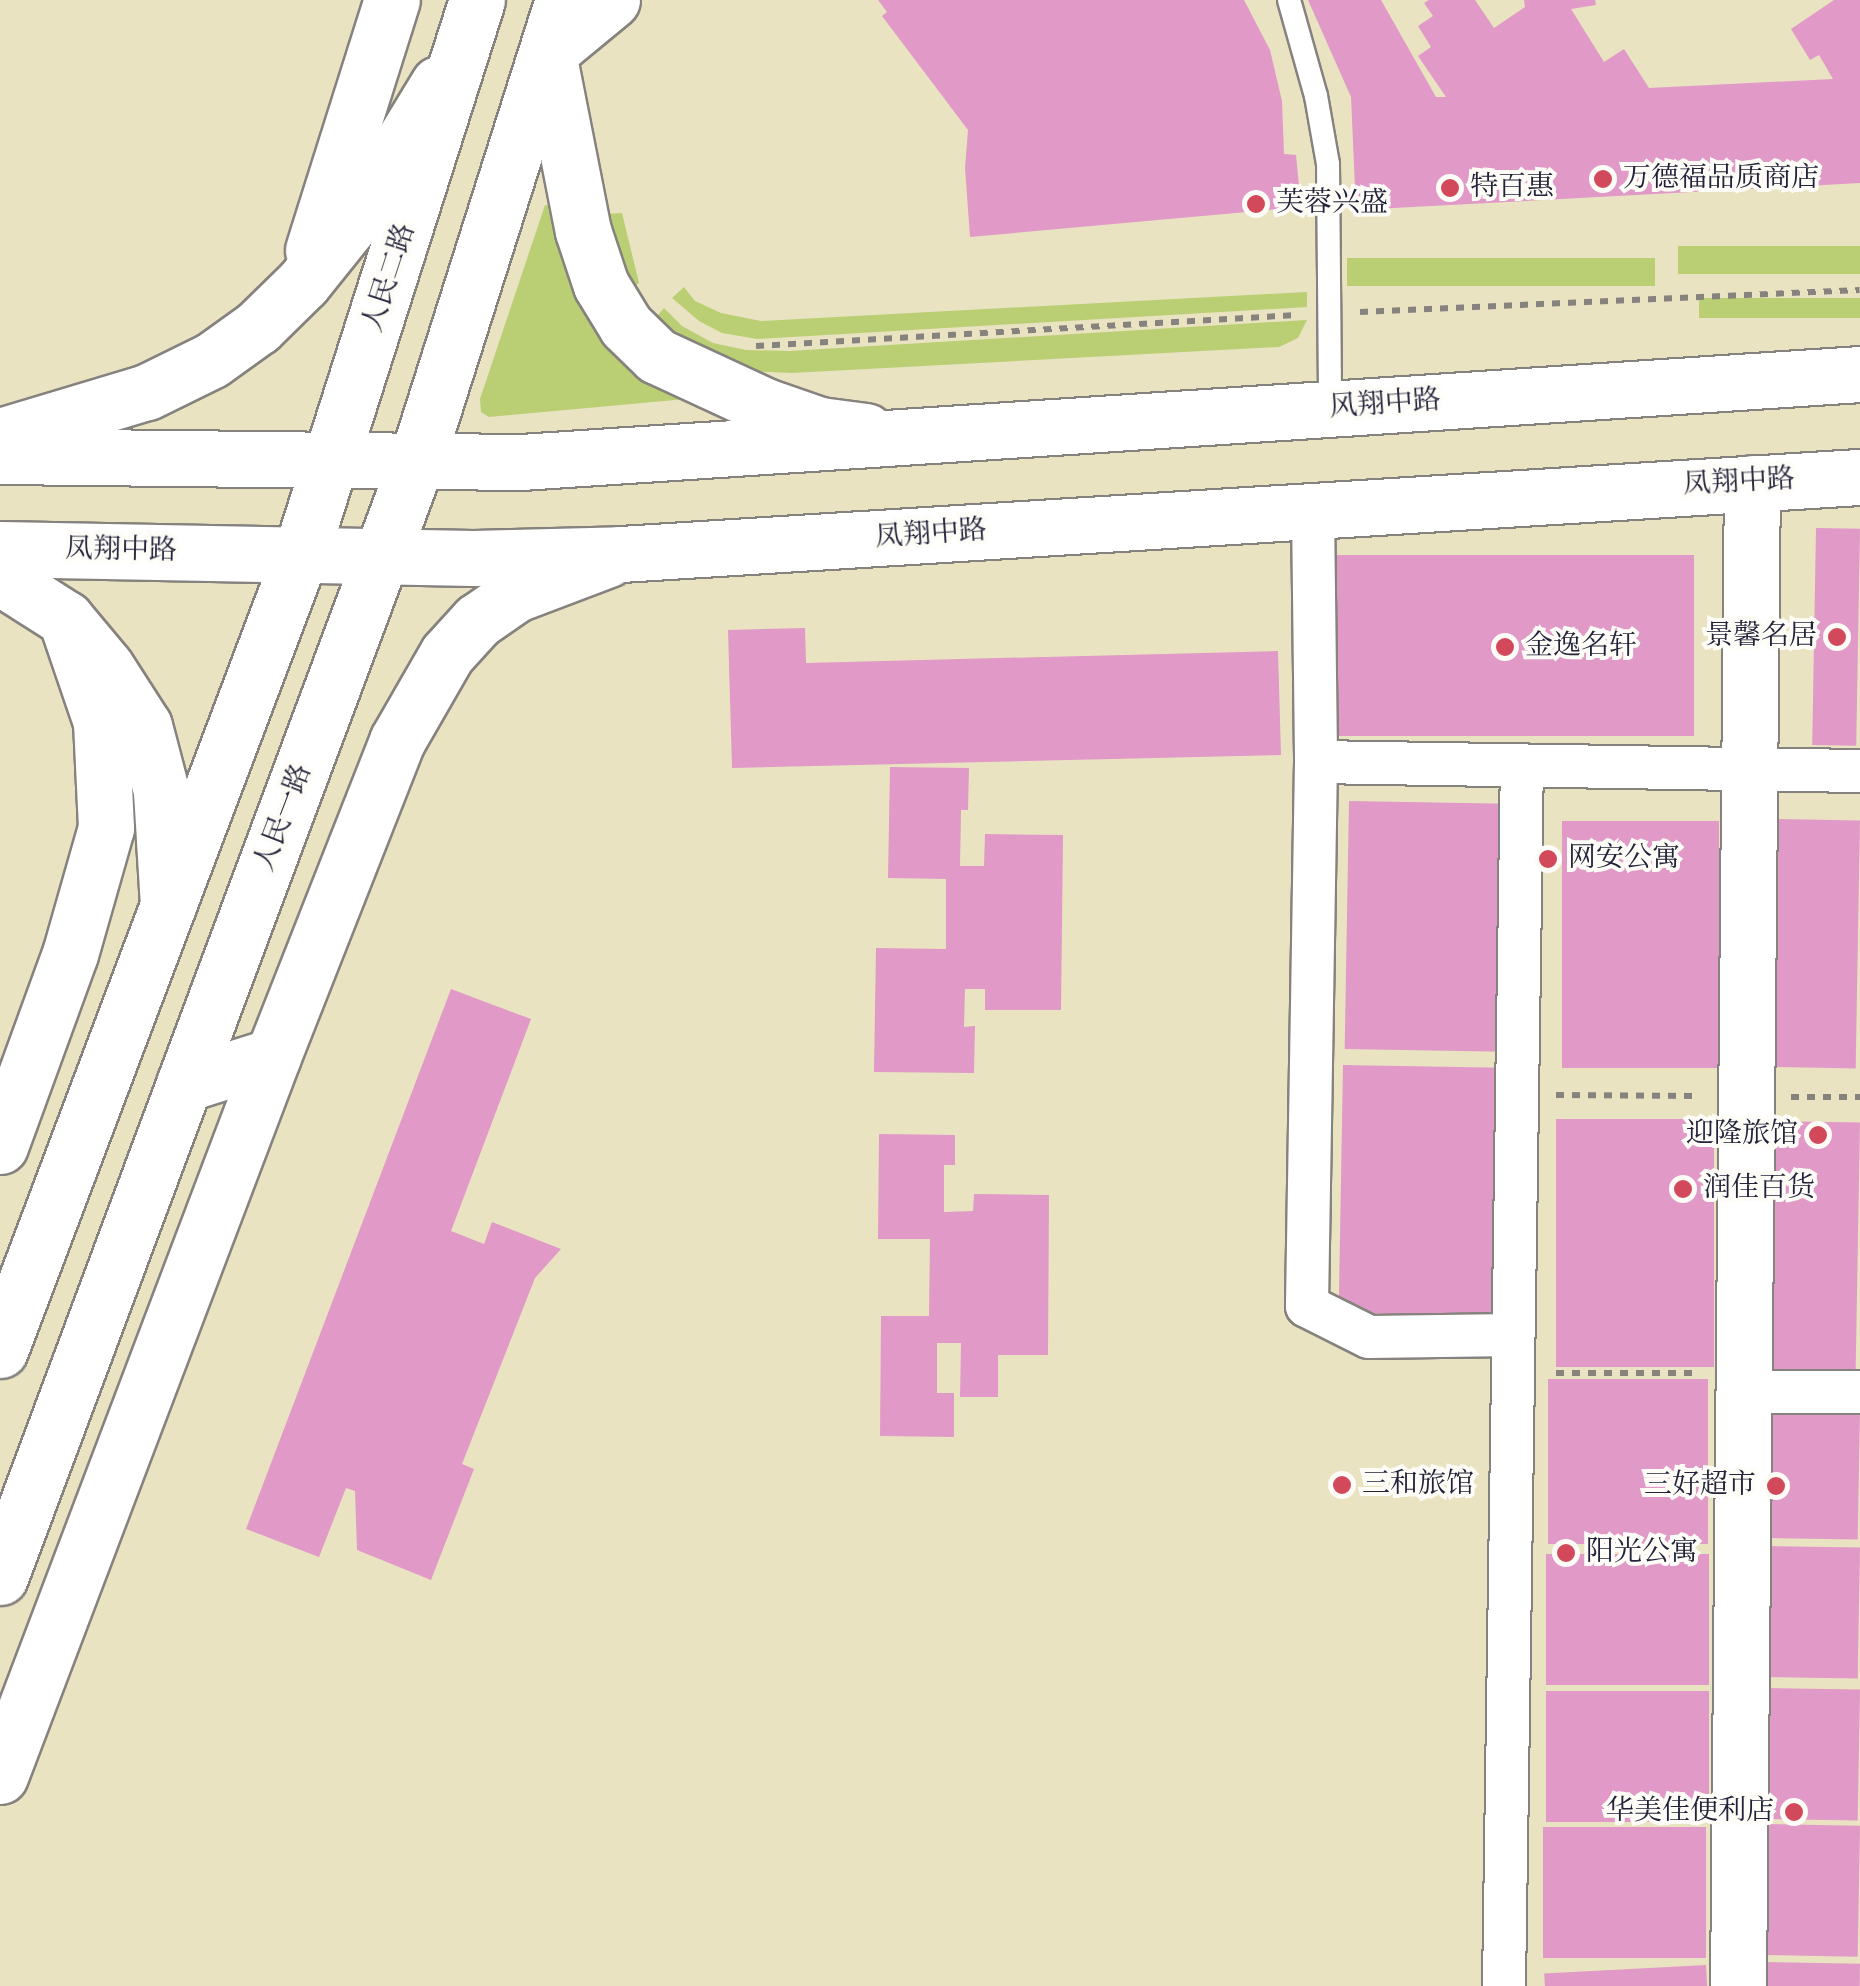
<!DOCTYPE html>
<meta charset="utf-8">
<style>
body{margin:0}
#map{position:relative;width:1860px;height:1986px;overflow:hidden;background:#e9e3c2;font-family:Vollkorn,"Noto Serif SC",serif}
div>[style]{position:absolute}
.green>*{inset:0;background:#bacf73;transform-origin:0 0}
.building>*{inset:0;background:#e199c7;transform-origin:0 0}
.path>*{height:6px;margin-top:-3px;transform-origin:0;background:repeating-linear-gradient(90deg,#86827e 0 8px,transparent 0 16px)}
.roads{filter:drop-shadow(2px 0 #86827e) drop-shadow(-2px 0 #86827e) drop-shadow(0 2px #86827e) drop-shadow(0 -2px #86827e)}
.lane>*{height:22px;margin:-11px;padding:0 11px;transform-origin:11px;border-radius:11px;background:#fff}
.street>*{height:42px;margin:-21px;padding:0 21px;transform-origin:21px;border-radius:21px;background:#fff}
.secondary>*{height:55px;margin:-27.5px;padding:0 27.5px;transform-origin:27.5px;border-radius:27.5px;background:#fff}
.primary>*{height:55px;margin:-27.5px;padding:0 27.5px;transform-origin:27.5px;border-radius:27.5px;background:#fff}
.dots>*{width:28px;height:28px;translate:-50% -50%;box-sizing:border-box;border:5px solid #fdfcf7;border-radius:50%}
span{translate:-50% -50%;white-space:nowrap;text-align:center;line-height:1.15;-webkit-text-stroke:8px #fdfcf7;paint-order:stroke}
.poi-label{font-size:28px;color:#22223b}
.left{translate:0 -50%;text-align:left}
.right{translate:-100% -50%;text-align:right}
.street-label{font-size:28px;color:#22223b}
</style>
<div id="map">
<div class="green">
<i style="clip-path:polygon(545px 205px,554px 205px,686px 399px,489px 417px,481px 412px,480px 399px)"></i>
<i style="clip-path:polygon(622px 213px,639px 283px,624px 295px,605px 214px)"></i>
<i style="left:1860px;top:246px;width:28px;height:182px;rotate:90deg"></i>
<i style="left:1655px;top:258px;width:28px;height:308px;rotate:90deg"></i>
<i style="clip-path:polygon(684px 287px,695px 301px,721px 313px,761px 321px,1307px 292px,1307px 307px,757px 339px,722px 333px,699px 321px,672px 298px)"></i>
<i style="left:1860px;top:298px;width:20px;height:161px;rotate:90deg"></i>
<i style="clip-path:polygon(664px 308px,682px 326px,713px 343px,746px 350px,789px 351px,1307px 320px,1298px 338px,1279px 347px,791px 373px,746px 371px,651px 323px)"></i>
</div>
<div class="building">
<i style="clip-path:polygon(878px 0,1244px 0,1270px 50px,1282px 101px,1284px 154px,1296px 155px,1301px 207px,970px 237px,965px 168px,968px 130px,882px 16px,887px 12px)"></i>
<i style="clip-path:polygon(1308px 0,1381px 0,1436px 97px,1446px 97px,1418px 56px,1431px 47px,1418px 26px,1433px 16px,1424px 3px,1429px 0,1475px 0,1494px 28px,1525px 7px,1524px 0,1595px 0,1596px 5px,1571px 9px,1604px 62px,1624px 49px,1649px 88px,1833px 79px,1819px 55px,1810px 60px,1791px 29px,1834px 0,1860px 0,1860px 183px,1356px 210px,1351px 97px)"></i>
<i style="left:1816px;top:528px;width:44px;height:217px;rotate:1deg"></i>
<i style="left:1317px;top:555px;width:377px;height:181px"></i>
<i style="clip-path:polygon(805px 628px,806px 663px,1278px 651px,1281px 755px,732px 768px,728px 630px)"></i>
<i style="clip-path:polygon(890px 767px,969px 768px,968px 810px,961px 810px,960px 866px,984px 866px,985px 834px,1063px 835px,1061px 1010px,985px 1010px,985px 989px,965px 989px,964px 1027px,975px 1026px,974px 1073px,874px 1072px,876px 948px,946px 949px,946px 879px,888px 878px)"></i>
<i style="left:1349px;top:801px;width:158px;height:248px;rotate:1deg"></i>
<i style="left:1778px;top:819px;width:82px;height:248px;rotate:1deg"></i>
<i style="left:1562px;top:821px;width:157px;height:247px"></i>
<i style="clip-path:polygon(451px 989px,531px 1019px,451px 1231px,484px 1244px,492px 1222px,561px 1249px,535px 1278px,462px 1464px,474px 1469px,431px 1580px,357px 1550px,355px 1491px,346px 1488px,319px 1557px,246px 1529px)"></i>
<i style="left:1343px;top:1065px;width:158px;height:248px;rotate:1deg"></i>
<i style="left:1556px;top:1119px;width:158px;height:248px"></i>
<i style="left:1768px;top:1121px;width:92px;height:248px;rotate:1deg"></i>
<i style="clip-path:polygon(879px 1134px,955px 1135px,955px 1165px,944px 1165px,944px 1212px,973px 1211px,974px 1194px,1049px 1195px,1048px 1355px,998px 1355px,998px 1397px,960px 1397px,961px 1343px,937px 1343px,937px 1393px,954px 1393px,954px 1437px,880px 1436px,881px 1316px,929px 1316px,930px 1239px,878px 1239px)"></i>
<i style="left:1708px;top:1379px;width:165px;height:160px;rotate:90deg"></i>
<i style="left:1770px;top:1407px;width:90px;height:131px;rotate:1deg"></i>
<i style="left:1767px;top:1546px;width:93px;height:131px;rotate:1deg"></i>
<i style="left:1709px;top:1554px;width:131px;height:163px;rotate:90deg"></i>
<i style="left:1768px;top:1688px;width:92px;height:131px;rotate:1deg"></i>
<i style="left:1709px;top:1691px;width:131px;height:163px;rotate:90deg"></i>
<i style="left:1764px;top:1824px;width:96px;height:131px;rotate:1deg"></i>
<i style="left:1706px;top:1827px;width:131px;height:163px;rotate:90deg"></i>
<i style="left:1762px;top:1962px;width:98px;height:24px;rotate:1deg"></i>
<i style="left:1706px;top:1965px;width:21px;height:162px;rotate:87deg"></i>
</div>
<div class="path">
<i style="left:1360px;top:312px;width:500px;rotate:-2.52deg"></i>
<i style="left:756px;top:346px;width:542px;rotate:-3.28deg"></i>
<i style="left:1556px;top:1095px;width:143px;rotate:0.4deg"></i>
<i style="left:1791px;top:1097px;width:69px"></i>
<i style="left:1556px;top:1373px;width:142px"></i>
</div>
<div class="roads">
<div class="lane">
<i style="left:1289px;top:0;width:100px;rotate:74.3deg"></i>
<i style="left:1316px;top:96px;width:69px;rotate:80deg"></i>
<i style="left:1328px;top:164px;width:245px;rotate:89.5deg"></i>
</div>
<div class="street">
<i style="left:1313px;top:511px;width:251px;rotate:89.3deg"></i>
<i style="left:1316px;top:762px;width:544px;rotate:90.95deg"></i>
<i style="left:1307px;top:1306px;width:69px;rotate:26.6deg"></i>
<i style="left:1369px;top:1337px;width:144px;rotate:-0.8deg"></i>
<i style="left:1316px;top:762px;width:544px;rotate:0.95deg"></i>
<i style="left:1744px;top:1392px;width:116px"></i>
<i style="left:1504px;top:1986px;width:1221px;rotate:-89.16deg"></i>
</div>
<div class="secondary">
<i style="left:612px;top:0;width:83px;rotate:140.4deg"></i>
<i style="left:548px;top:53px;width:181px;rotate:78.9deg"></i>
<i style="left:583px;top:231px;width:57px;rotate:71.6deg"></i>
<i style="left:601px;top:285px;width:48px;rotate:58.6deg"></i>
<i style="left:626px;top:326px;width:43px;rotate:44.1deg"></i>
<i style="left:657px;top:356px;width:119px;rotate:24.8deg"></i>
<i style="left:765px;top:406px;width:58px;rotate:19.1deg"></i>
<i style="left:820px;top:425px;width:46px;rotate:7.4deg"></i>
<i style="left:313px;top:250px;width:262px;rotate:-72.5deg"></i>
<i style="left:0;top:436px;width:153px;rotate:-16.7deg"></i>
<i style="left:147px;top:392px;width:72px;rotate:-26.2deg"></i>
<i style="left:212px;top:360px;width:57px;rotate:-35.7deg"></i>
<i style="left:258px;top:327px;width:63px;rotate:-44.4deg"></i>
<i style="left:303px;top:283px;width:91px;rotate:-51.2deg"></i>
<i style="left:360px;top:212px;width:150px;rotate:-58.6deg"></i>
<i style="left:0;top:577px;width:78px;rotate:32.5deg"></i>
<i style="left:66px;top:619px;width:62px;rotate:50.2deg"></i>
<i style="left:106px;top:667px;width:70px;rotate:57.2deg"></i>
<i style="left:144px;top:726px;width:67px;rotate:75.3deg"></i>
<i style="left:161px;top:791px;width:114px;rotate:86.5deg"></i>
<i style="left:184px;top:1084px;width:93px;rotate:-17.5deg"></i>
<i style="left:273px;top:1056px;width:339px;rotate:-68.5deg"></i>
<i style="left:397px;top:741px;width:100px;rotate:-60.1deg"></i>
<i style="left:447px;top:654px;width:45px;rotate:-47.7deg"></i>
<i style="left:477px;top:621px;width:47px;rotate:-34.7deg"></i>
<i style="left:516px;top:594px;width:98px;rotate:-20.8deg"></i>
<i style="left:0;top:1146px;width:204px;rotate:-70deg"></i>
<i style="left:70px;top:954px;width:131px;rotate:-74.1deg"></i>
<i style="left:106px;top:828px;width:106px;rotate:-92.7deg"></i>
<i style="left:101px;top:722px;width:109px;rotate:-108.8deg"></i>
<i style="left:0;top:1776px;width:770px;rotate:-69.23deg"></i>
<i style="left:1738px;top:1986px;width:1503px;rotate:-89.47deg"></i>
</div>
<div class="primary">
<i style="left:0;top:456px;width:521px;rotate:0.66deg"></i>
<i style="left:521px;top:462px;width:1342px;rotate:-3.76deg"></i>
<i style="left:0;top:549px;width:473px;rotate:1.1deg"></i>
<i style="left:473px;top:558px;width:148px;rotate:-1.5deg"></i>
<i style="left:621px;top:554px;width:1241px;rotate:-3.56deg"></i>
<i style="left:0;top:1350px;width:849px;rotate:-69.3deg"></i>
<i style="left:300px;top:556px;width:583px;rotate:-72.34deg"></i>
<i style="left:0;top:1577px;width:1189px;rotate:-69.52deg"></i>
<i style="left:416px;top:463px;width:486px;rotate:-72.4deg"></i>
</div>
</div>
<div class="dots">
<i style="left:1603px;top:179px;background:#d1495b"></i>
<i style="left:1450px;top:188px;background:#d1495b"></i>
<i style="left:1256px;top:204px;background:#d1495b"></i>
<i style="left:1837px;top:637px;background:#d1495b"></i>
<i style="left:1505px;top:647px;background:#d1495b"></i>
<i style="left:1548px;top:859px;background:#d1495b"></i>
<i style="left:1818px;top:1135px;background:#d1495b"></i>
<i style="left:1683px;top:1189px;background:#d1495b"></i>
<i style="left:1342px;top:1485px;background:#d1495b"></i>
<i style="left:1776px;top:1486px;background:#d1495b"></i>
<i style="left:1566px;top:1553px;background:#d1495b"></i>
<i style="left:1794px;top:1812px;background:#d1495b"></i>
</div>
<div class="poi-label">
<span class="left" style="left:1623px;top:179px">万德福品质商店</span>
<span class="left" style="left:1470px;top:188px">特百惠</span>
<span class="left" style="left:1276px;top:204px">芙蓉兴盛</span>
<span class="right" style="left:1817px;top:637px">景馨名居</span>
<span class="left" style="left:1525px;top:647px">金逸名轩</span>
<span class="left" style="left:1568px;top:859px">网安公寓</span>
<span class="right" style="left:1798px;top:1135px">迎隆旅馆</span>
<span class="left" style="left:1703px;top:1189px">润佳百货</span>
<span class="left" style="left:1362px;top:1485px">三和旅馆</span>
<span class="right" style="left:1756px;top:1486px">三好超市</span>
<span class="left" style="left:1586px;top:1553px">阳光公寓</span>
<span class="right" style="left:1774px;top:1812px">华美佳便利店</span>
</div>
<div class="street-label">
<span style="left:390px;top:278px;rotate:-72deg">人民二路</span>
<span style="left:1385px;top:405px;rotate:-4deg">风翔中路</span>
<span style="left:1739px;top:483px;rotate:-3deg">凤翔中路</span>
<span style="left:931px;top:535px;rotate:-4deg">凤翔中路</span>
<span style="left:121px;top:551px;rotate:1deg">凤翔中路</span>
<span style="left:284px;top:818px;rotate:-69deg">人民一路</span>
</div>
</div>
